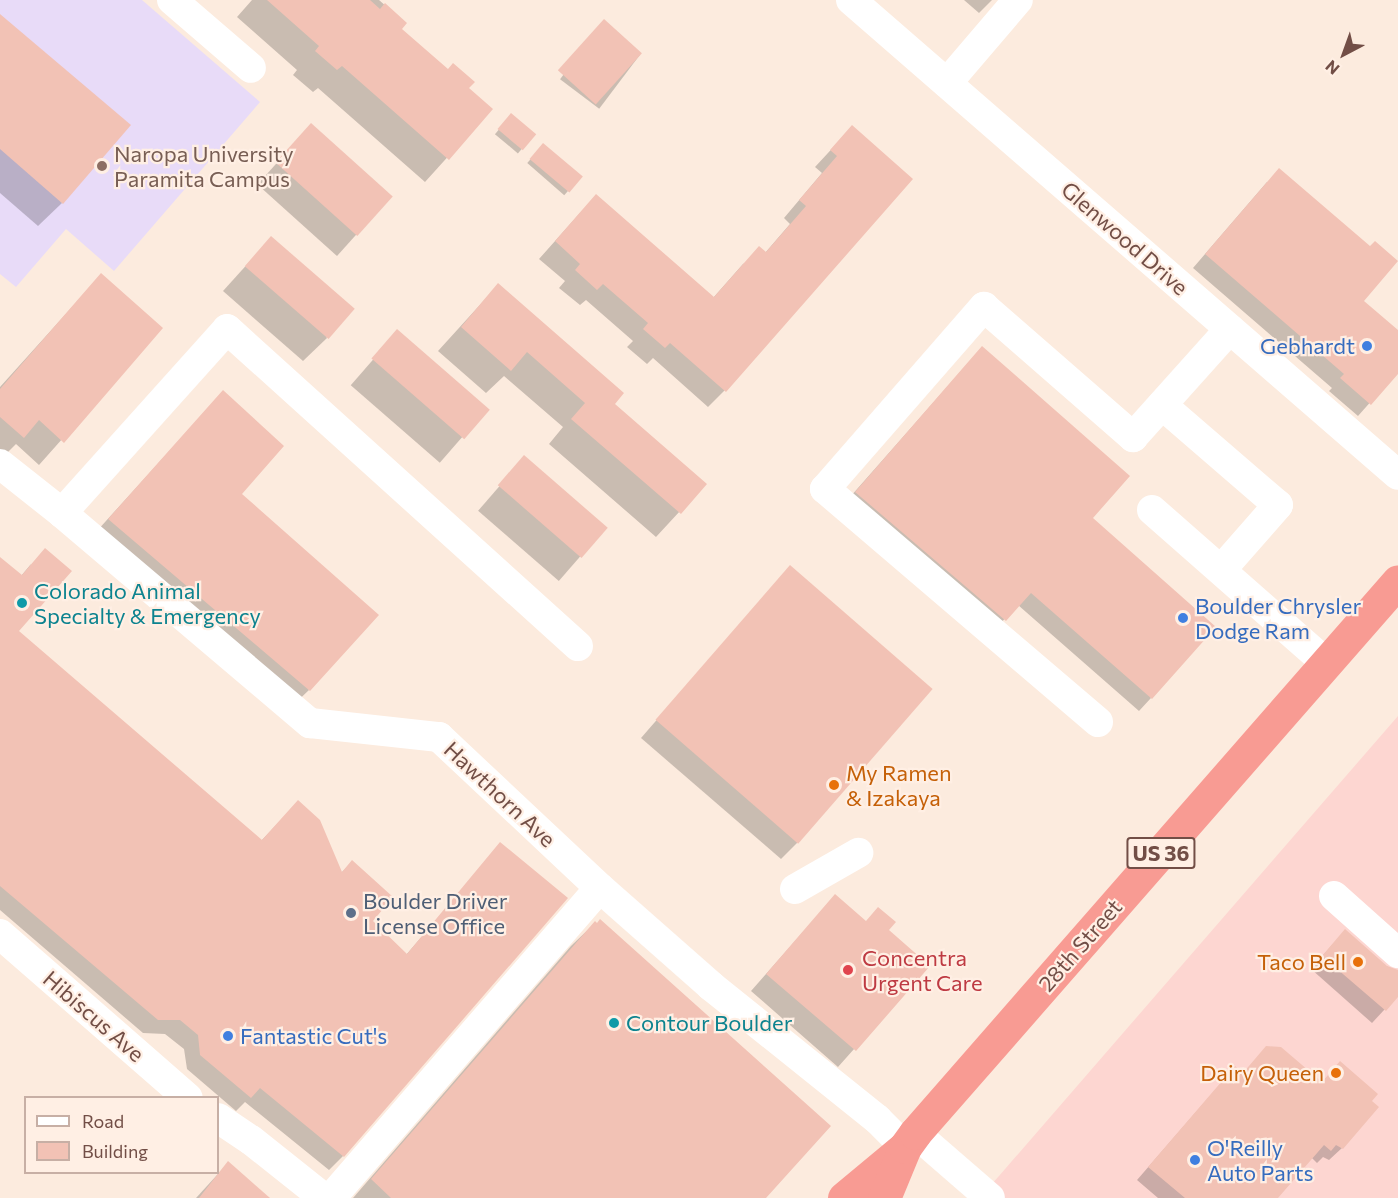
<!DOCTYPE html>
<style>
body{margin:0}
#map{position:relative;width:1398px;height:1198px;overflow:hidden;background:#fcebde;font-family:Commissioner,sans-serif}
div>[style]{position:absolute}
.commercial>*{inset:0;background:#fdd6d1}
.education>*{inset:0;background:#e8dbf8}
.shadow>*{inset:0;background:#0003;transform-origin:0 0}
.building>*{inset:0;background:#f2c2b5;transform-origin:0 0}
.minor>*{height:30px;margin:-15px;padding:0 15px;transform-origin:15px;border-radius:15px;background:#fff}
.highway>*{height:33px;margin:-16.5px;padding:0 16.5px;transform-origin:16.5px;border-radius:16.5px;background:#f89b93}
.dots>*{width:16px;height:16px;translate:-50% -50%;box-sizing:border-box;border:3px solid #ffefe4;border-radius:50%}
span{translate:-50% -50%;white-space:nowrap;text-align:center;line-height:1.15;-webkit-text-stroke:4.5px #ffefe4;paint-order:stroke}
.shield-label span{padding:2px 4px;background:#ffefe4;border:2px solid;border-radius:4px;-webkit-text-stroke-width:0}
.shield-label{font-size:21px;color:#724e46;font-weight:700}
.education-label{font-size:22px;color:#785e54}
.left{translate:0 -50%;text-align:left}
.street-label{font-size:22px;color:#724e46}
.shop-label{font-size:22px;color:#366cbe}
.right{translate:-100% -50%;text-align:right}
.culture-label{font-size:22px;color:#0d838f}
.food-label{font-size:22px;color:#c56008}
.service-label{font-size:22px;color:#4e5e75}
.health-label{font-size:22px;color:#be3a42}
.legend{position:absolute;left:24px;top:1096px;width:195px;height:78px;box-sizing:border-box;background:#ffefe4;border:2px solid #c7afa5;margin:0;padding:8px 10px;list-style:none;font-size:18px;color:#724e46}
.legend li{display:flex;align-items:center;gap:12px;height:30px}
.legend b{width:30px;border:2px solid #c7afa5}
.north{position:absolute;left:1314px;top:24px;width:60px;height:60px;-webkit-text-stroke:4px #ffefe4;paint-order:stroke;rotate:221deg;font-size:16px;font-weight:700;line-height:24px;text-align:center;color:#724e46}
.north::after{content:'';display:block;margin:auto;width:21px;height:27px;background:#724e46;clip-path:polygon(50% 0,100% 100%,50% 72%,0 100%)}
</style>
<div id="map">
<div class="commercial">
<i style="clip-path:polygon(1398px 716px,1398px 1198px,979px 1198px,999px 1176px)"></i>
</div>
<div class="education">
<i style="clip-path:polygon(0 0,142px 0,260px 102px,114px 271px,66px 229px,16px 287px,0 274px)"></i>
</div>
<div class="shadow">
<i style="clip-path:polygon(252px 0,379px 0,405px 23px,400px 29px,491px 109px,425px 182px,318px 88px,313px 92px,293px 75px,297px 70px,237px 17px)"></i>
<i style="clip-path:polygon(964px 0,992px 0,979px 13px)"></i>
<i style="clip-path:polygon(0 15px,62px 203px,38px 226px,0 193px)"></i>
<i style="left:601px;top:25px;width:49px;height:68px;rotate:37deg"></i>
<i style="left:511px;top:115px;width:30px;height:25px;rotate:40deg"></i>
<i style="left:311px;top:125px;width:107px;height:80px;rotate:42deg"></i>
<i style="clip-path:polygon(852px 127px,725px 390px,708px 407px,653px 358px,647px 364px,627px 347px,633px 341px,586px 300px,580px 305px,559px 288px,565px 281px,539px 259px,580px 213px,713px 298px,743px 264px,765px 253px,790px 224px,784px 218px,822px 173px,815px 167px)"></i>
<i style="left:543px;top:145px;width:49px;height:24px;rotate:41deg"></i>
<i style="clip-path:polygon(1267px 182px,1362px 301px,1398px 332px,1398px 371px,1358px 416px,1329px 391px,1332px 388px,1193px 268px)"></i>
<i style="clip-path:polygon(271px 238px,327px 338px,303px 361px,223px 291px)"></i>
<i style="clip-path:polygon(101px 275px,161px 328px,39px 465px,16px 444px,0 460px,0 387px)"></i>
<i style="clip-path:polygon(498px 285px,613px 404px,705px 484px,656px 537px,549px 444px,563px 427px,504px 376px,486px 393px,438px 351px)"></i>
<i style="left:398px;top:331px;width:118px;height:72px;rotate:41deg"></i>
<i style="clip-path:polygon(970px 361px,1091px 518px,1151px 698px,1139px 711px,1018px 605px,992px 632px,843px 505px)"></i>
<i style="clip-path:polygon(223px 392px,240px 494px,309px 690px,285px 713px,86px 543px)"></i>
<i style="left:524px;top:458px;width:107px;height:70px;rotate:41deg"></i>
<i style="clip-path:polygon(0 559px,21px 576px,31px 564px,17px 632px,261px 841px,298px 802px,341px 873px,352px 862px,371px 921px,406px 955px,501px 844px,343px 1156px,329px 1170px,245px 1102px,236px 1111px,187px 1069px,184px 1049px,165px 1034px,143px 1033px,0 910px)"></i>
<i style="clip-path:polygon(790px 567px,797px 843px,781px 859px,641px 738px)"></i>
<i style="clip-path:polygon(835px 896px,865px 923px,887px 930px,928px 966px,838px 1067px,751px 991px)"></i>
<i style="clip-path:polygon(595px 923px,764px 1198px,353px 1198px,571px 946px)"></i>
<i style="clip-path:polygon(1333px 944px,1398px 971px,1398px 995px,1372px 1023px,1311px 969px)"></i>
<i style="clip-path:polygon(1242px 1074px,1321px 1083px,1328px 1076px,1342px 1148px,1329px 1160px,1323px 1157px,1317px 1163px,1311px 1157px,1276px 1198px,1158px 1198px,1137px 1180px,1223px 1081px)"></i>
<i style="clip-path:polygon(228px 1163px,268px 1198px,196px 1198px)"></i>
</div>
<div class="building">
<i style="clip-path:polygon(267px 0,370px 0,380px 9px,385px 3px,407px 23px,402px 29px,448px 69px,453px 63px,475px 82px,469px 88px,493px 109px,449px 160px,342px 66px,337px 70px,315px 51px,319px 46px)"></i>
<i style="clip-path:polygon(0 14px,131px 125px,63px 204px,0 149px)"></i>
<i style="left:604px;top:19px;width:51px;height:69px;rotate:42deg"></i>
<i style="left:511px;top:113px;width:33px;height:21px;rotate:40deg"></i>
<i style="left:311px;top:123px;width:110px;height:53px;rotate:42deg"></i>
<i style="clip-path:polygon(852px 125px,913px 179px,726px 392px,670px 343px,665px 348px,643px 329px,648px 323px,603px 284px,597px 290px,575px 270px,580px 264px,555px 241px,596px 194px,714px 297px,759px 246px,766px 252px,806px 206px,799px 200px,837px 156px,830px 150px)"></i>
<i style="left:543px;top:143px;width:52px;height:21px;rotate:40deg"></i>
<i style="clip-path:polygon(1279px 168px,1370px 246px,1375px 241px,1398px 261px,1364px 301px,1398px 330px,1398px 374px,1371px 405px,1340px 378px,1344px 374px,1205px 254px)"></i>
<i style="left:271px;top:236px;width:111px;height:40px;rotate:41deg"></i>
<i style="clip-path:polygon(101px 273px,163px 328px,64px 443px,39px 420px,24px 438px,0 417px,0 389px)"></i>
<i style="clip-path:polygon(498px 283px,624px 393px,615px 404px,707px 484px,681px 514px,571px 419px,585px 403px,527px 352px,511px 371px,461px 327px)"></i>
<i style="left:397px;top:329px;width:123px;height:39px;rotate:41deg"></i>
<i style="clip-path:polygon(982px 346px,1130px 476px,1093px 518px,1216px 627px,1152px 699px,1031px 593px,1006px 621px,855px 492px)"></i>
<i style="clip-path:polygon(223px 390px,284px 446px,242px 494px,379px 615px,310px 691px,108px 519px)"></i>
<i style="left:524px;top:455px;width:111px;height:40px;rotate:41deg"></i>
<i style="clip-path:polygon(45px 548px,72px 571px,19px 631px,262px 840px,298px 800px,320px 820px,342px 872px,352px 860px,393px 897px,373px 921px,407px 954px,500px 842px,568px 898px,344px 1157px,260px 1088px,251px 1098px,200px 1055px,198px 1035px,180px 1020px,158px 1020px,0 886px,0 557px,22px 575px)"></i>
<i style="left:790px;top:565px;width:189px;height:205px;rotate:41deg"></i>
<i style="clip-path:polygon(835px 894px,866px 921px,878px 907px,896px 922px,889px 930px,930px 966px,856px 1051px,766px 974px)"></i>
<i style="clip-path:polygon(600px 919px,831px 1126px,766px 1198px,391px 1198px,371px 1179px,595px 921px,597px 923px)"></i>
<i style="clip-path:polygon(1345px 929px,1387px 966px,1398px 970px,1398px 997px,1386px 1011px,1322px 956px)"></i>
<i style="clip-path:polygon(1266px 1046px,1281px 1047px,1322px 1082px,1340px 1061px,1378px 1094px,1372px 1101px,1379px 1107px,1343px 1149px,1336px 1145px,1331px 1151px,1324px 1145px,1278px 1198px,1185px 1198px,1148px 1167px,1235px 1066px,1243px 1073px)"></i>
<i style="clip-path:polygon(228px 1161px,270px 1198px,199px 1198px)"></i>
</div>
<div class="minor">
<i style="left:172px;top:0;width:104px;rotate:40.7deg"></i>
<i style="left:851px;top:0;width:724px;rotate:40.97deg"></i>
<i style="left:947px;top:83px;width:109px;rotate:-49.5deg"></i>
<i style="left:1162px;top:405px;width:153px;rotate:40.8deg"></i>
<i style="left:1278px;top:505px;width:86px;rotate:131.2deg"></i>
<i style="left:0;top:464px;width:79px;rotate:38.3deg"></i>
<i style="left:62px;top:513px;width:325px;rotate:40.3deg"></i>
<i style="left:310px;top:723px;width:130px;rotate:6.2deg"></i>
<i style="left:439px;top:737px;width:221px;rotate:43.2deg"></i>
<i style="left:600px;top:888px;width:148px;rotate:41.4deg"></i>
<i style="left:711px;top:986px;width:213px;rotate:38.7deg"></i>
<i style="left:877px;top:1119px;width:40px;rotate:45deg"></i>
<i style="left:1152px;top:510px;width:232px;rotate:41.3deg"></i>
<i style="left:62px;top:513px;width:247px;rotate:-48.1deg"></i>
<i style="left:227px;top:329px;width:473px;rotate:42.1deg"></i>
<i style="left:1098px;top:722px;width:359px;rotate:-139.5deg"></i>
<i style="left:825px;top:489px;width:242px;rotate:-48.9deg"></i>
<i style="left:984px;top:307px;width:198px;rotate:41.1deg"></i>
<i style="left:1133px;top:437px;width:145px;rotate:-48.1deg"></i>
<i style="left:795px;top:889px;width:73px;rotate:-29.7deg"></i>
<i style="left:1334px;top:896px;width:86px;rotate:41.7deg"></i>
<i style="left:0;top:934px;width:249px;rotate:41.1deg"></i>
<i style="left:218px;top:1118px;width:40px;rotate:34deg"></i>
<i style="left:251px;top:1140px;width:93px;rotate:38.5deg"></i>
<i style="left:915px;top:1133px;width:99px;rotate:40.9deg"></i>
<i style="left:331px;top:1198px;width:410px;rotate:-49.1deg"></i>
</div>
<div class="highway">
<i style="left:844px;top:1198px;width:77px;rotate:-39.7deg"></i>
<i style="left:884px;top:1198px;width:55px;rotate:-67.6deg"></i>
<i style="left:905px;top:1147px;width:17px;rotate:-54deg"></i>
<i style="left:915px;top:1133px;width:733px;rotate:-48.81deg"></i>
</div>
<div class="dots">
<i style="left:102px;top:166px;background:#8d6e63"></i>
<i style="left:1367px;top:346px;background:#3f7fe0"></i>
<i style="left:22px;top:603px;background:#0f9aa8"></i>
<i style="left:1183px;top:618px;background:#3f7fe0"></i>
<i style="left:834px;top:785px;background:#e8710a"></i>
<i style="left:351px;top:913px;background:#5c6f8a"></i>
<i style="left:1358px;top:962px;background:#e8710a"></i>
<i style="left:848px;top:970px;background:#e0444e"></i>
<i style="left:614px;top:1023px;background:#0f9aa8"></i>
<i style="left:228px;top:1036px;background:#3f7fe0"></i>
<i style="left:1336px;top:1073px;background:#e8710a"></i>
<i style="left:1195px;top:1160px;background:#3f7fe0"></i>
</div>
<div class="shield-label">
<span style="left:1161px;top:853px">US 36</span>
</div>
<div class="education-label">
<span class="left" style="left:114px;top:166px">Naropa University<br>Paramita Campus</span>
</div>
<div class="street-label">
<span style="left:1125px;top:238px;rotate:41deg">Glenwood Drive</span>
<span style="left:500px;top:794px;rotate:43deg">Hawthorn Ave</span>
<span style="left:1080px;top:945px;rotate:-49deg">28th Street</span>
<span style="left:94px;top:1016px;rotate:41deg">Hibiscus Ave</span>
</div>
<div class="shop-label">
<span class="right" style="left:1355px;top:346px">Gebhardt</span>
<span class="left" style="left:1195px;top:618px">Boulder Chrysler<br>Dodge Ram</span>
<span class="left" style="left:240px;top:1036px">Fantastic Cut's</span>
<span class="left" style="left:1207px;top:1160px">O'Reilly<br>Auto Parts</span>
</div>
<div class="culture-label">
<span class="left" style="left:34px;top:603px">Colorado Animal<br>Specialty &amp; Emergency</span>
<span class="left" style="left:626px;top:1023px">Contour Boulder</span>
</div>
<div class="food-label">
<span class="left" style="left:846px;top:785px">My Ramen<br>&amp; Izakaya</span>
<span class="right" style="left:1346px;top:962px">Taco Bell</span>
<span class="right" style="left:1324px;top:1073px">Dairy Queen</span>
</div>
<div class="service-label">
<span class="left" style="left:363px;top:913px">Boulder Driver<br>License Office</span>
</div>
<div class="health-label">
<span class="left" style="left:862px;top:970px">Concentra<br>Urgent Care</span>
</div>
<ul class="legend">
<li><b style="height:8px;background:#fff"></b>Road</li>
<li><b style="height:16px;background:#f2c2b5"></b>Building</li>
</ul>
<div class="north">N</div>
</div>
